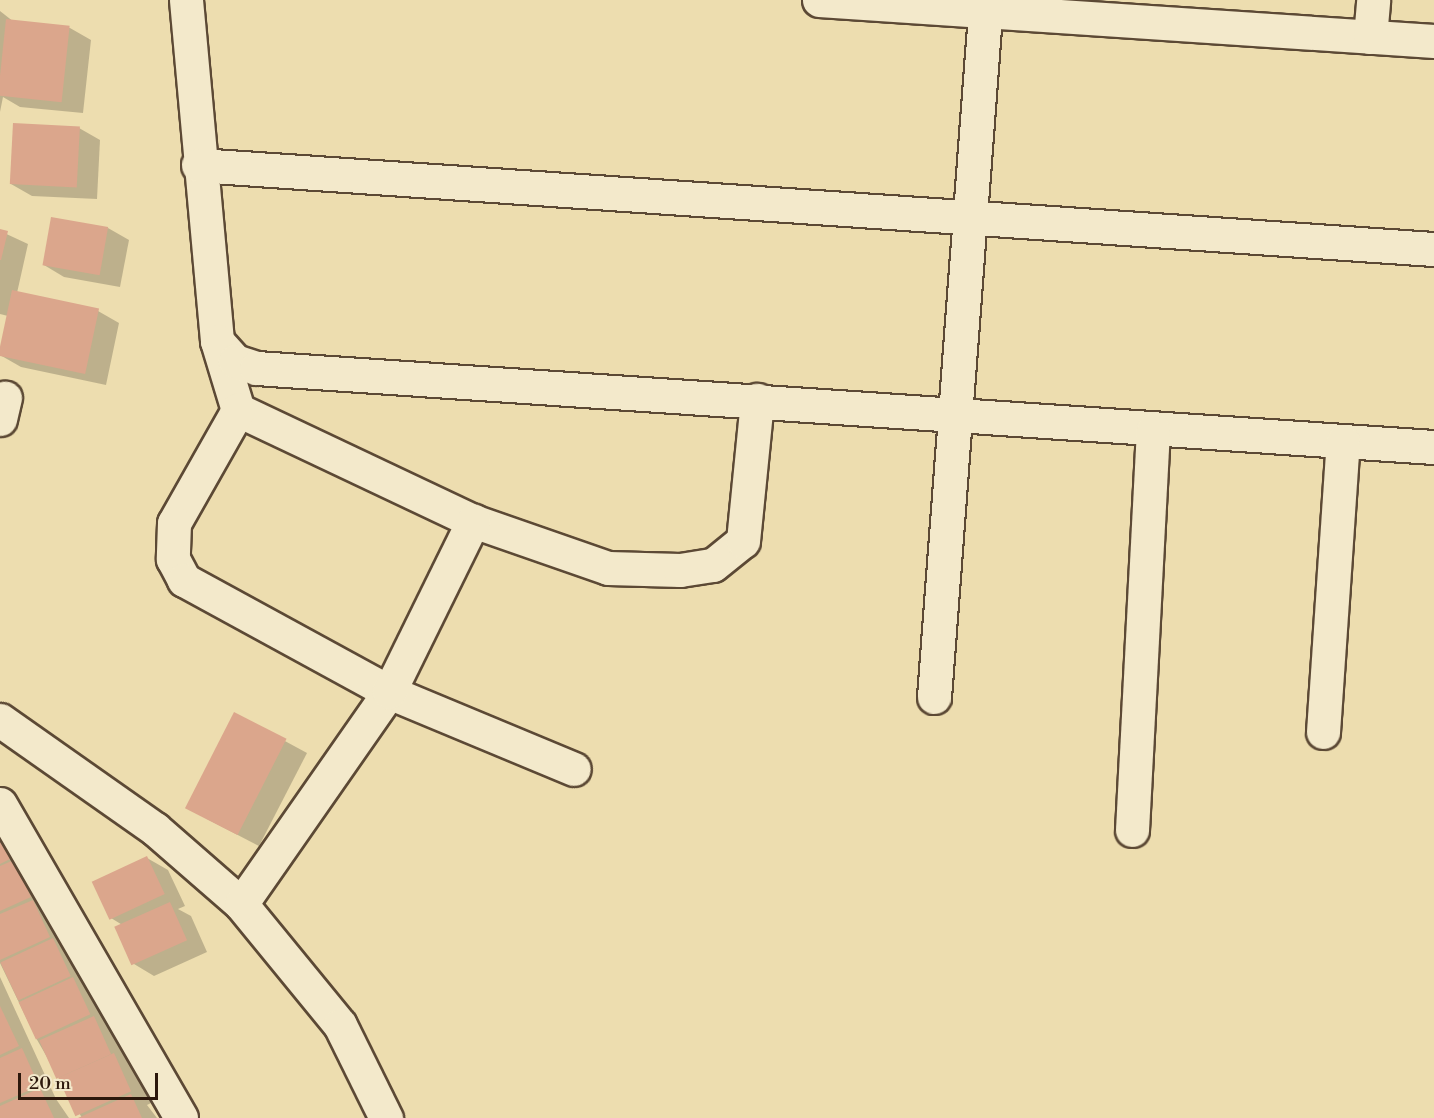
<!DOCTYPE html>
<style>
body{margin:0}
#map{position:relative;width:1434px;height:1118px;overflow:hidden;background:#edddaf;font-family:"Libre Bodoni",serif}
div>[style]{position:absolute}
.shadow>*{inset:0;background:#0003}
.building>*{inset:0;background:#dba68c;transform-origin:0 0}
.roads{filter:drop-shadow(2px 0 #5c4935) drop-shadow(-2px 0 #5c4935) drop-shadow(0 2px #5c4935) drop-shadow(0 -2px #5c4935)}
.minor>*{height:33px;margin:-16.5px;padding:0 16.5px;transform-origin:16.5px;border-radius:16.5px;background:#f3e9cb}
span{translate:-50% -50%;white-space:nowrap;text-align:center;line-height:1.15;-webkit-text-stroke:4.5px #f3e9cb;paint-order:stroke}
.scale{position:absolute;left:18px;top:1073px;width:140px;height:27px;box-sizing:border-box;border:3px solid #2c180c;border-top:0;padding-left:8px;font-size:18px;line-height:21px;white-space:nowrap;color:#2c180c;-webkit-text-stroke:4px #f3e9cb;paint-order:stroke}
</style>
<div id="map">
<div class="shadow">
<i style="clip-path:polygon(0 11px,14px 22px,70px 28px,91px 40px,83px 113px,20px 107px,3px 97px,0 112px)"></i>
<i style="clip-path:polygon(79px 128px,100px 140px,97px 199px,32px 196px,11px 184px)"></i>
<i style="clip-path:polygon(108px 228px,129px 240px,120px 287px,64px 277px,44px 265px)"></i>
<i style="clip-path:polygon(0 231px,28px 244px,17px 293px,98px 311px,119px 323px,106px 385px,21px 367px,0 355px,8px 316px,0 314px)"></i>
<i style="clip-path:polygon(235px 714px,307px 753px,259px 846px,207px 819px)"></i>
<i style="clip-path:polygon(0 807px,151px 1103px,147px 1105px,157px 1118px,82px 1118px,36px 1038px,0 963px)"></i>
<i style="clip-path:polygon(147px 858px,168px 870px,185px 906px,178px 909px,191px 916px,207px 952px,154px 976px,134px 964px,124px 926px,111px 918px)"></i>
<i style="clip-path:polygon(0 977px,56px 1099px,69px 1118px,0 1118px)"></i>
</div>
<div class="building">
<i style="left:6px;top:19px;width:64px;height:77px;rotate:6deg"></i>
<i style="left:13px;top:123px;width:67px;height:61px;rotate:3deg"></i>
<i style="left:51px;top:217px;width:58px;height:49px;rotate:10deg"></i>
<i style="clip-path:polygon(0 229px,8px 231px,1px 260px,0 260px)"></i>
<i style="left:12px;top:290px;width:89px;height:67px;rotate:12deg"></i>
<i style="left:234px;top:712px;width:59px;height:108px;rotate:27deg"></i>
<i style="clip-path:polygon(0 832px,12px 858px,0 864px)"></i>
<i style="left:147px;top:856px;width:42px;height:61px;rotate:65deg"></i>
<i style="clip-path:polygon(14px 860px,31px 897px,0 911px,0 866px)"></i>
<i style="clip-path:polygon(33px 900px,50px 937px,0 960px,0 914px)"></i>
<i style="left:170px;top:902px;width:42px;height:61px;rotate:66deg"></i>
<i style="left:53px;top:938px;width:42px;height:58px;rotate:65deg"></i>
<i style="left:73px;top:977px;width:41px;height:60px;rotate:65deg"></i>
<i style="clip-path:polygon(0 1006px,19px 1046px,0 1055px)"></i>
<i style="left:94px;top:1016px;width:42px;height:60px;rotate:66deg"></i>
<i style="clip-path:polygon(22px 1048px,39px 1086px,0 1103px,0 1058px)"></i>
<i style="left:114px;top:1053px;width:42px;height:61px;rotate:66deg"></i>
<i style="clip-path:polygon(40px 1088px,54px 1118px,0 1118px,0 1106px)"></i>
<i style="clip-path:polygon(131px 1094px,142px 1118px,78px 1118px)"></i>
</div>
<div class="roads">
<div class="minor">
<i style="left:186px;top:0;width:342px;rotate:84.8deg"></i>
<i style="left:217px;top:341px;width:72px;rotate:73.1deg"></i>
<i style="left:238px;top:410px;width:260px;rotate:25.3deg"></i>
<i style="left:473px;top:521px;width:143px;rotate:19.2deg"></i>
<i style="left:608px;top:568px;width:72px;rotate:1.6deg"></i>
<i style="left:680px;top:570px;width:33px;rotate:-9deg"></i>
<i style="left:713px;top:565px;width:38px;rotate:-39deg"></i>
<i style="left:743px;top:541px;width:142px;rotate:-84.3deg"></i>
<i style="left:819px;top:0;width:616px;rotate:3.81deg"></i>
<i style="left:1370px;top:37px;width:37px;rotate:-85deg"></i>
<i style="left:198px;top:165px;width:1239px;rotate:3.89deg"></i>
<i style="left:217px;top:341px;width:27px;rotate:48deg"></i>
<i style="left:235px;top:361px;width:22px;rotate:18deg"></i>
<i style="left:256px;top:368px;width:1181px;rotate:3.84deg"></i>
<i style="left:238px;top:410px;width:130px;rotate:119.5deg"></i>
<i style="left:174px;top:523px;width:36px;rotate:92deg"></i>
<i style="left:173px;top:559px;width:24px;rotate:62deg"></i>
<i style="left:184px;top:580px;width:234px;rotate:28.6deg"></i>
<i style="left:389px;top:692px;width:200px;rotate:22.6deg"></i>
<i style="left:0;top:419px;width:22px;rotate:-77deg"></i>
<i style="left:934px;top:697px;width:699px;rotate:-85.73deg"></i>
<i style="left:0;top:720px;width:189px;rotate:35.1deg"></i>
<i style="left:155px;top:829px;width:114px;rotate:41.1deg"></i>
<i style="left:241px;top:904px;width:156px;rotate:50.7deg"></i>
<i style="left:340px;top:1025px;width:104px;rotate:63.7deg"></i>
<i style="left:1323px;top:732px;width:291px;rotate:-86.1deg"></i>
<i style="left:0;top:804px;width:362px;rotate:60deg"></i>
<i style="left:1132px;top:830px;width:401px;rotate:-87deg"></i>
<i style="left:241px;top:904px;width:259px;rotate:-55.1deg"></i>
<i style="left:389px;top:692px;width:191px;rotate:-63.8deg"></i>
</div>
</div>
<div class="scale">20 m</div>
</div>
